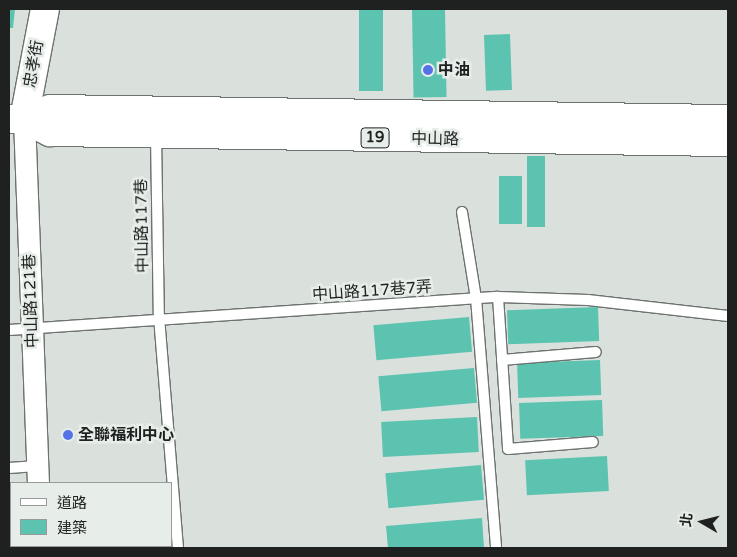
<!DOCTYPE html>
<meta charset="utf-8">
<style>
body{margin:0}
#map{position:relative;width:737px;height:557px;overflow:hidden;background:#dae0dc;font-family:"Varela Round","Noto Sans TC",sans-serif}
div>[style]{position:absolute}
.building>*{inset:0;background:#5bc3af;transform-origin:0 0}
.roads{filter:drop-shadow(1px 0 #6c726e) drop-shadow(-1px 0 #6c726e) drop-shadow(0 1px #6c726e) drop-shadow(0 -1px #6c726e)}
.lane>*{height:10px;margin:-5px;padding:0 5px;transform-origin:5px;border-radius:5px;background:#fff}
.street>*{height:21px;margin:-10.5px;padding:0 10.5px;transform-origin:10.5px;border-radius:10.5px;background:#fff}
.secondary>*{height:28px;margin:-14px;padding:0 14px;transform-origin:14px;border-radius:14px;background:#fff}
.primary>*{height:28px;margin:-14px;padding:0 14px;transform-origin:14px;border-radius:14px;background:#fff}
.dots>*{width:14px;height:14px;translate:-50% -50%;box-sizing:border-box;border:2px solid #e7ede9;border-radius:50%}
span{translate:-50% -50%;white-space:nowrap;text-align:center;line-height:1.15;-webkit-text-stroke:5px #e7ede9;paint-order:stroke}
.shield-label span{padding:1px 4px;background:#e7ede9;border:1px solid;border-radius:4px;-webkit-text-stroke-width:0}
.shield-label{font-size:15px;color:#1f2120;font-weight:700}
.street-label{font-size:16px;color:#1f2120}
.poi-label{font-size:16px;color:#1f2120;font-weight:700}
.left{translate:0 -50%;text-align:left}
.frame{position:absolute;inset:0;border:10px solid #1f2120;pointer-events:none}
.legend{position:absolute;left:10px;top:482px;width:162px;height:65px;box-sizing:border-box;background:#e7ede9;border:1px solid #979b99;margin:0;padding:6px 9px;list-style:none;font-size:15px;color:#1f2120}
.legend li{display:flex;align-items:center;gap:10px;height:25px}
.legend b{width:25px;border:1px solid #979b99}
.north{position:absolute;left:677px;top:497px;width:50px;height:50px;-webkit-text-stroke:4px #e7ede9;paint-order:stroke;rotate:278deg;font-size:14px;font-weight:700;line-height:20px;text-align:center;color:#1f2120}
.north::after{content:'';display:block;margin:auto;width:18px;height:22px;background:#1f2120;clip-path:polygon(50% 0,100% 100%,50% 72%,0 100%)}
</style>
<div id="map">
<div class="building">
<i style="clip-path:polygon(9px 9px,15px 9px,13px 28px,9px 28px)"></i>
<i style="left:359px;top:9px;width:24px;height:82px"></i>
<i style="left:445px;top:9px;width:88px;height:33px;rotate:89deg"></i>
<i style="left:510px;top:34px;width:56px;height:26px;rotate:88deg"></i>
<i style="left:527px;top:156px;width:18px;height:71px"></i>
<i style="left:522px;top:176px;width:48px;height:23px;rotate:90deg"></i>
<i style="left:598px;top:307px;width:34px;height:91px;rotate:88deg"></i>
<i style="left:469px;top:317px;width:35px;height:96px;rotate:85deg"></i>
<i style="left:600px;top:360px;width:35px;height:83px;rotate:88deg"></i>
<i style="left:474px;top:368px;width:35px;height:96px;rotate:85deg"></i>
<i style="left:602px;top:400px;width:36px;height:83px;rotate:88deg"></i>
<i style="left:477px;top:417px;width:35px;height:96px;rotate:87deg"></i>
<i style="left:607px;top:456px;width:35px;height:82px;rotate:87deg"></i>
<i style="left:481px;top:465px;width:35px;height:96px;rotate:85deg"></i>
<i style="clip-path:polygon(482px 518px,484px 548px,388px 548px,386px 526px)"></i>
</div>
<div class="roads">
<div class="lane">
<i style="left:156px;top:135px;width:182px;rotate:89.1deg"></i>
<i style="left:159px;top:317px;width:232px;rotate:85.3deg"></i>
<i style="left:462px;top:212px;width:87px;rotate:80.8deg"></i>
<i style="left:476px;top:298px;width:251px;rotate:85.4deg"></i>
<i style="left:498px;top:297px;width:152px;rotate:86.2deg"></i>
<i style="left:508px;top:449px;width:85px;rotate:-4.7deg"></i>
<i style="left:9px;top:330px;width:490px;rotate:-3.9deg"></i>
<i style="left:498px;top:297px;width:90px;rotate:1.9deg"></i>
<i style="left:588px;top:300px;width:141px;rotate:6.5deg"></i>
<i style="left:502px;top:360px;width:94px;rotate:-4.9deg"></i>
<i style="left:9px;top:468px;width:28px;rotate:-4deg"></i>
</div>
<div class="street">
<i style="left:24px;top:119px;width:364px;rotate:87.8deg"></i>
<i style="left:40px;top:546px;width:2px;rotate:90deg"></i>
</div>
<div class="secondary">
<i style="left:24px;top:119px;width:112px;rotate:-79.2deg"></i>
</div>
<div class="primary">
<i style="left:9px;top:119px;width:15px"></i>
<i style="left:24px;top:119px;width:28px;rotate:-21deg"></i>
<i style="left:50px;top:109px;width:678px;rotate:0.85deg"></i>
<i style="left:24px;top:119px;width:29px;rotate:27deg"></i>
<i style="left:50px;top:132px;width:678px;rotate:0.85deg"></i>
</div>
</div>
<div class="dots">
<i style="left:428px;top:70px;background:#5472e7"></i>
<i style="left:68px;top:435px;background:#5472e7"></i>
</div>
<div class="shield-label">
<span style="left:375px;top:138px">19</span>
</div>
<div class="street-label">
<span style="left:34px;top:64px;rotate:-80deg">忠孝街</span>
<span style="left:435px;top:139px;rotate:1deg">中山路</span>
<span style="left:142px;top:226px;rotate:-91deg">中山路117巷</span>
<span style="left:372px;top:291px;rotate:-4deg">中山路117巷7弄</span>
<span style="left:31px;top:301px;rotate:-92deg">中山路121巷</span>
</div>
<div class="poi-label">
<span class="left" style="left:438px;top:70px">中油</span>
<span class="left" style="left:78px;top:435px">全聯福利中心</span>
</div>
<div class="frame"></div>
<ul class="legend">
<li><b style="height:6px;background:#fff"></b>道路</li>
<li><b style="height:14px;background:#5bc3af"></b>建築</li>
</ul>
<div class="north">北</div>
</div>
